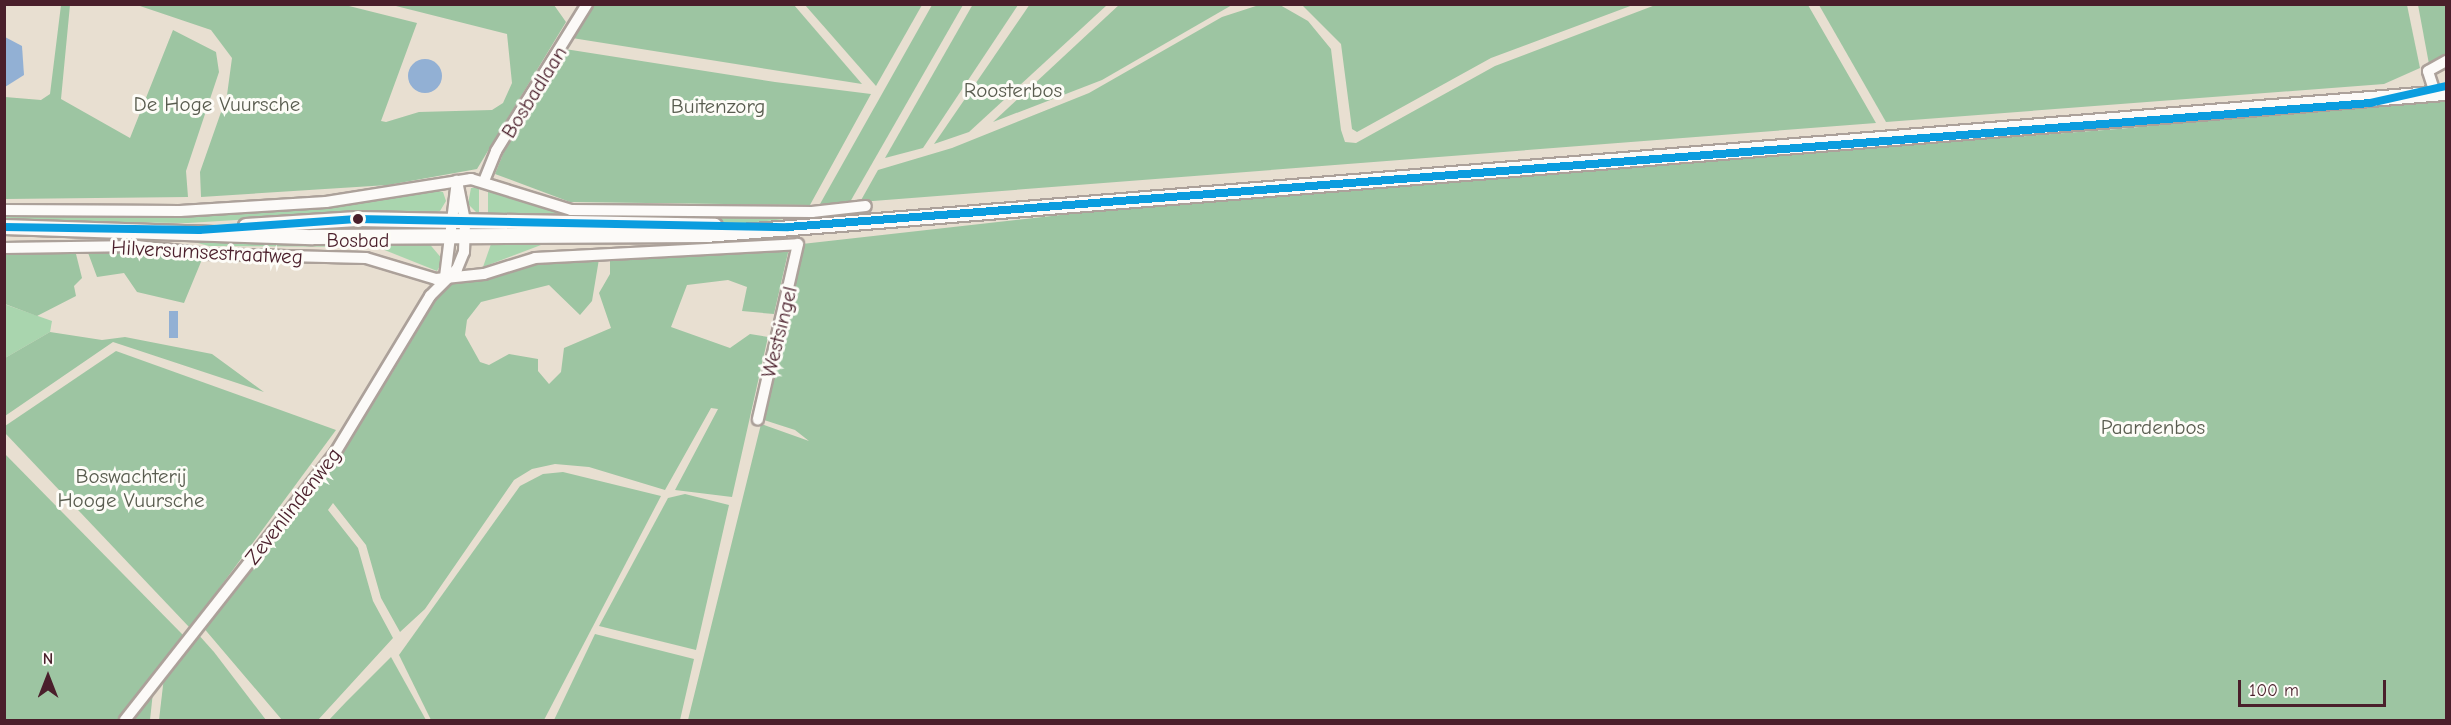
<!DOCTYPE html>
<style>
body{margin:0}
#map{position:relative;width:2451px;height:725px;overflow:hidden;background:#e8dfd1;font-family:"Comic Neue",sans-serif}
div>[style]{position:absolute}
.green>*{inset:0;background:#a9d5ae}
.forest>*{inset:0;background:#9dc5a2}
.water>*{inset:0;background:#92b0d4;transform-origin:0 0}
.round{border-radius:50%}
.roads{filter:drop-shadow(2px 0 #aca19a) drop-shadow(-2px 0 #aca19a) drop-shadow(0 2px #aca19a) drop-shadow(0 -2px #aca19a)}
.minor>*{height:10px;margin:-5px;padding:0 5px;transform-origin:5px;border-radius:5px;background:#fcfaf8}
.major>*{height:14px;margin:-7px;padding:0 7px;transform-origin:7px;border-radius:7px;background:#fcfaf8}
.bus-1>*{height:8px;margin:-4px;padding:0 4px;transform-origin:4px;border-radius:4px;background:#0b9ddf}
.dots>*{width:16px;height:16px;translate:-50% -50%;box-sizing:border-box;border:3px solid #fdfcf7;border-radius:50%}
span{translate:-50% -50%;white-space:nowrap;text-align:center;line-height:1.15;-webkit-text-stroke:6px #fdfcf7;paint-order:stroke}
.bus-label{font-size:20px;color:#4a1f2b}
.park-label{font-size:21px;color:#595c4f}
.street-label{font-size:21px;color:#4a1f2b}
.frame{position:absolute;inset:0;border:6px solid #4a1f2b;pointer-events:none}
.north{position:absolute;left:18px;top:647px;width:60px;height:60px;-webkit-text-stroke:4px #fdfcf7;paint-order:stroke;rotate:0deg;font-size:16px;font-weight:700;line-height:24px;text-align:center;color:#4a1f2b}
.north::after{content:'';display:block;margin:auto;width:21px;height:27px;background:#4a1f2b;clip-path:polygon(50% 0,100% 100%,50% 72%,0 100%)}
.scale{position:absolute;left:2238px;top:680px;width:148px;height:27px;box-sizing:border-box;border:3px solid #4a1f2b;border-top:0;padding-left:8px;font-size:18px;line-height:21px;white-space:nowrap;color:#4a1f2b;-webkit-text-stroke:4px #fdfcf7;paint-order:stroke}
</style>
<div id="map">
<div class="green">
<i style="clip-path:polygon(471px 188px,479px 188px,479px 215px,468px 204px)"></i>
<i style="clip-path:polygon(494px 188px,552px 210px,590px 215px,849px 212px,747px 223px,488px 217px,488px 191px)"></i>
<i style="clip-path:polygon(429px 189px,443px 192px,446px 201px,440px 211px,426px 215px,376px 211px,188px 223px,5px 221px,4px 214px,330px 206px)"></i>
<i style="clip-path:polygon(164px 234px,427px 241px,443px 260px,437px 271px,377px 247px,209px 246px)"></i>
<i style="clip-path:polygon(491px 244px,541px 245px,483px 267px)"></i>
<i style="clip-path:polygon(4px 304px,52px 321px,50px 332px,5px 358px)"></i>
</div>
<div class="forest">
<i style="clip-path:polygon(973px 4px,1018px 5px,923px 148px,885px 158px)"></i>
<i style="clip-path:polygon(1030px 4px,1107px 5px,969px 132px,934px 144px)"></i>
<i style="clip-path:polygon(1120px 4px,1232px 5px,1102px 80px,993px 122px)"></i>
<i style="clip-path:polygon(1658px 4px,1808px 5px,1876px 123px,860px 202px,878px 170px,952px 148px,1089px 93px,1222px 17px,1259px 5px,1280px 5px,1308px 21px,1331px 49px,1341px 130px,1345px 142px,1356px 143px,1495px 66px)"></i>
<i style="clip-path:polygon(61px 5px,70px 5px,61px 99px,130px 138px,173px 30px,216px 52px,219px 72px,186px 171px,188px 197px,5px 199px,5px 97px,41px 100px,50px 94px)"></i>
<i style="clip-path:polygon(137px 5px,345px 5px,417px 23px,381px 121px,386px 122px,419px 112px,492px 110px,503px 103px,512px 83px,507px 34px,392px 5px,554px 5px,566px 22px,477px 169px,388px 185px,201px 197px,200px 172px,227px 95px,232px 58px,211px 30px)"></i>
<i style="clip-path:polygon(592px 5px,794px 5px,862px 84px,572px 38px)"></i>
<i style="clip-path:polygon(805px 5px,922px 5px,876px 86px)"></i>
<i style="clip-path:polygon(932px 5px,963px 5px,850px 202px,820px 204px)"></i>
<i style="clip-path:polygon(1302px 5px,1633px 5px,1491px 58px,1357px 132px,1352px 129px,1341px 44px)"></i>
<i style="clip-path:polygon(1819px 5px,2407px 5px,2420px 68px,2384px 84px,1886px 122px)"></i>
<i style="clip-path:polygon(2418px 5px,2446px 5px,2446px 55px,2429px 64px)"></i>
<i style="clip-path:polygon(565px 49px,775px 82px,871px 94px,810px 205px,570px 202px,495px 174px,509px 139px)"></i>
<i style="clip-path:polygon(2446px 98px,2446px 720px,688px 720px,761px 424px,809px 441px,795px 430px,764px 420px,802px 244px,1202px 199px,2118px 129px)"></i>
<i style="clip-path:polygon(790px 244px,774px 314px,742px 311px,747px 287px,728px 280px,687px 285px,671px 327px,730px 348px,750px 334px,768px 337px,732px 497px,675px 490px,718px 409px,711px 408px,665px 490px,589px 467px,555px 464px,532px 469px,514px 480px,425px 609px,400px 632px,381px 598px,366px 545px,333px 503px,328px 510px,358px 548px,373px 601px,393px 638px,318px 720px,282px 720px,202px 626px,392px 373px,446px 283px,536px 262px,599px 259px,592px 301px,580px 315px,549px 285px,481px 302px,467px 320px,465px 335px,480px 362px,489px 365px,509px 354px,538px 359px,538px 371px,549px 384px,561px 372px,564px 348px,611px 328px,599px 293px,610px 274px,610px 259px)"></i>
<i style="clip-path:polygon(4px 247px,75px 250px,82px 278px,74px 286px,76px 296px,37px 316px,5px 304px)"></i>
<i style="clip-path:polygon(87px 250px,166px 251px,203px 257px,184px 303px,137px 292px,124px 273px,97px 277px)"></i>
<i style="clip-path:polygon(50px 332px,102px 340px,125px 337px,212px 354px,264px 392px,113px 342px,5px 416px,5px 358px)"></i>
<i style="clip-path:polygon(116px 351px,336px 430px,190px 628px,5px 433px,5px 426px)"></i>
<i style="clip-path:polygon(4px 453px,183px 635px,119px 720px,5px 720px)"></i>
<i style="clip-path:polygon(563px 472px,661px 496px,544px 720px,431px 720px,399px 655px,520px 486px,543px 474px)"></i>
<i style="clip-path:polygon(685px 494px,729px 505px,696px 650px,599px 626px,668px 498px)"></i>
<i style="clip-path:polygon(197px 633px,214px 652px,266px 720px,159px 720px,164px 677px)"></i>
<i style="clip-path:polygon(595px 634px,694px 659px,680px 720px,554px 720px)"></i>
<i style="clip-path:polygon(391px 657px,426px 720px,329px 720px,346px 702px)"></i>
<i style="clip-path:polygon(153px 692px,150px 720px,131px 720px)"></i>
</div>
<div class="water">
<i style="clip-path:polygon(5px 37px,22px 46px,24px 75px,5px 87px)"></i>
<i class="round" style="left:408px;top:59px;width:34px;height:34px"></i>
<i style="left:178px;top:311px;width:27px;height:9px;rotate:90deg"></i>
</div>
<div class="roads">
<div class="minor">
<i style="left:2436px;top:96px;width:26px;rotate:-108deg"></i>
<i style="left:2428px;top:71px;width:21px;rotate:-29deg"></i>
<i style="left:484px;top:181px;width:32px;rotate:-68deg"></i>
<i style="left:496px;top:151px;width:173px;rotate:-58.2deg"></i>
<i style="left:4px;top:210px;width:176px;rotate:0.3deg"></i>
<i style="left:180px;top:211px;width:146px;rotate:-3.5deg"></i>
<i style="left:326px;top:202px;width:147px;rotate:-9deg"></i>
<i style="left:471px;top:179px;width:105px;rotate:17.2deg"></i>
<i style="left:571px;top:210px;width:241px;rotate:0.5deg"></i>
<i style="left:812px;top:212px;width:54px;rotate:-6.3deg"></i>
<i style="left:4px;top:248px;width:133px;rotate:-0.9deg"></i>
<i style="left:137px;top:246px;width:70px;rotate:6.5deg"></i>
<i style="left:207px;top:254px;width:159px;rotate:1.4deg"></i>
<i style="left:366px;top:258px;width:73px;rotate:16.7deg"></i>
<i style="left:436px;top:279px;width:48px;rotate:-5.9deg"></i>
<i style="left:484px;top:274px;width:53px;rotate:-17.4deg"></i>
<i style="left:535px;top:258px;width:263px;rotate:-3deg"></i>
<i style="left:798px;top:244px;width:180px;rotate:102.9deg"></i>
<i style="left:445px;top:277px;width:97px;rotate:-82.9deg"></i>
<i style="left:125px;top:720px;width:340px;rotate:-51.8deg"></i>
<i style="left:335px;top:453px;width:184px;rotate:-58.8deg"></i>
<i style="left:430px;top:296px;width:38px;rotate:-45deg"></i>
<i style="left:457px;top:269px;width:18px;rotate:-68deg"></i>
<i style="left:464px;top:252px;width:31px;rotate:-88deg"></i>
<i style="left:465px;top:221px;width:41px;rotate:-101.3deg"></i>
</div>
<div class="major">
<i style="left:246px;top:226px;width:111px;rotate:-3.6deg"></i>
<i style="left:357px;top:219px;width:358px;rotate:1.1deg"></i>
<i style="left:4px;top:227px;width:309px;rotate:1.9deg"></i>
<i style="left:313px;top:237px;width:393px;rotate:-0.3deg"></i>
<i style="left:706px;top:235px;width:1746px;rotate:-4.67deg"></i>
</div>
</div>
<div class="bus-1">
<i style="left:4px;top:227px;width:195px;rotate:0.9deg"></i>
<i style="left:199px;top:230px;width:158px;rotate:-4deg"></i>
<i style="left:357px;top:219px;width:431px;rotate:1.1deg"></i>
<i style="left:788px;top:227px;width:1587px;rotate:-4.48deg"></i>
<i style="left:2370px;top:103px;width:78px;rotate:-12.6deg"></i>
</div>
<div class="dots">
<i style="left:358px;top:219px;background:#4a1f2b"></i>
</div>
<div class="bus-label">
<span style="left:358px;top:240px">Bosbad</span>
</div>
<div class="park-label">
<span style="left:1013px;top:90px">Roosterbos</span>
<span style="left:217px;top:104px">De Hoge Vuursche</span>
<span style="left:718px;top:106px">Buitenzorg</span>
<span style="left:2153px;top:427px">Paardenbos</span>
<span style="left:131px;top:488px">Boswachterij<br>Hooge Vuursche</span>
</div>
<div class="street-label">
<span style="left:534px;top:92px;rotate:-58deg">Bosbadlaan</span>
<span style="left:207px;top:252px;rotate:3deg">Hilversumsestraatweg</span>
<span style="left:779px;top:332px;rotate:-76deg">Westsingel</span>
<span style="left:293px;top:506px;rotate:-52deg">Zevenlindenweg</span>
</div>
<div class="frame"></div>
<div class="north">N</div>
<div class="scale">100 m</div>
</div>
